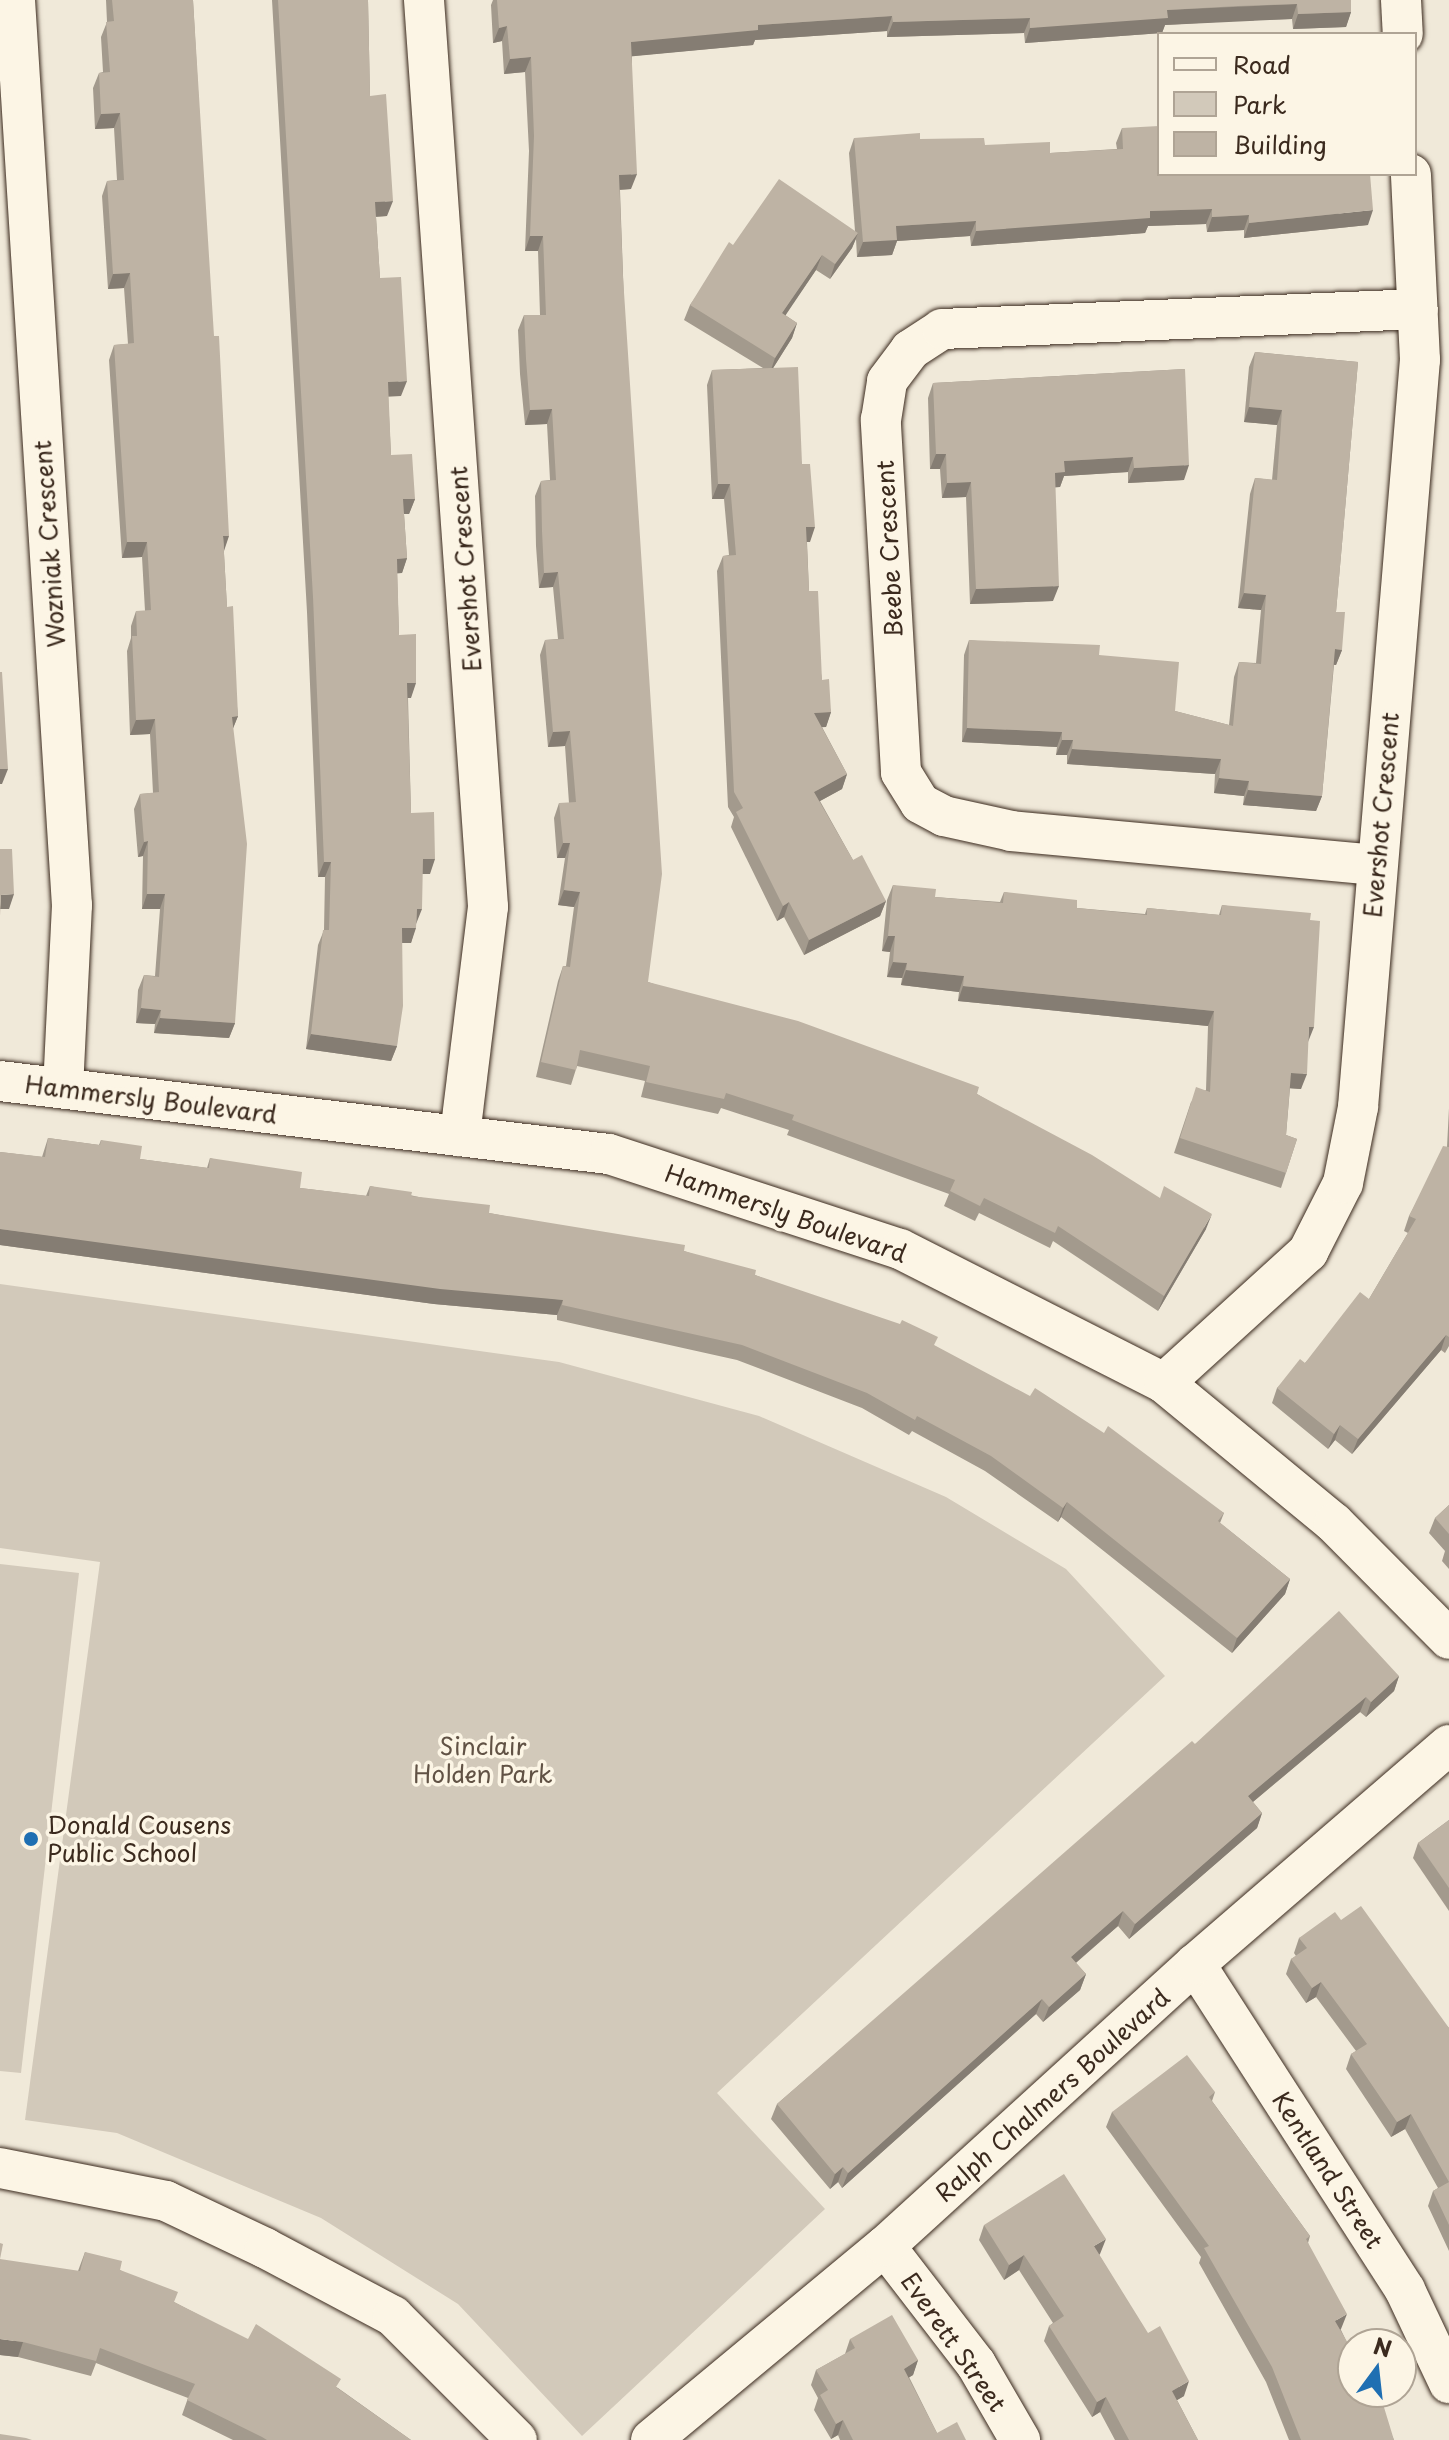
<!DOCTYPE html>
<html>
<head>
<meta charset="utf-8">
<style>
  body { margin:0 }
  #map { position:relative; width:1449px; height:2440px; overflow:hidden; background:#f0e9d9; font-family:"Playpen Sans",sans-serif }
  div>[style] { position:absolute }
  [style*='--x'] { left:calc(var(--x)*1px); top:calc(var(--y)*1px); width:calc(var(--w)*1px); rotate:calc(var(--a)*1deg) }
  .green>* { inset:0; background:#d2c9ba }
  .roads { filter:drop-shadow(0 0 2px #3b2a1e) drop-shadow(0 0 2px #3b2a1e) }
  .street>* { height:40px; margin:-20px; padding:0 20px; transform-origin:20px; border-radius:20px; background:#fcf5e5 }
  .wall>* { inset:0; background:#a39a8d }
  .shaded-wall>* { inset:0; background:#857d73 }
  .building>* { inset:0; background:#beb3a4 }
  .dots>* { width:22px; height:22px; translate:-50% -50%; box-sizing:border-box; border:4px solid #fcf5e5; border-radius:50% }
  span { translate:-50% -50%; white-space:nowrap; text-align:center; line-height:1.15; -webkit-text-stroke:7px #fcf5e5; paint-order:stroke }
  .street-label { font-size:24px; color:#3b2a1e }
  .park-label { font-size:24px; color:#615245 }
  .poi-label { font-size:24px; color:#3b2a1e }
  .left { translate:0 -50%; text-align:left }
  .legend { position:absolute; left:1157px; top:32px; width:260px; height:144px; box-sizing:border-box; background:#fcf5e5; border:2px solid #afa495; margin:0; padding:10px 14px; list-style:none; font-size:24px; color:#3b2a1e }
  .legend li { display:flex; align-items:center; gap:16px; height:40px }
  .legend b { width:40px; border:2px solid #afa495 }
  .north { position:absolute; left:1337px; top:2328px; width:80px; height:80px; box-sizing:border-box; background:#fcf5e5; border:2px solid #afa495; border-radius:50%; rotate:15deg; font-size:22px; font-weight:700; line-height:32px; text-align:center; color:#3b2a1e }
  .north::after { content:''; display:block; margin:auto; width:28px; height:36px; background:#1f6fb2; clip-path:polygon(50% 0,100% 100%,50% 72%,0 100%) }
</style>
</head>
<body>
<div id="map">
  <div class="green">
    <div style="clip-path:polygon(0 1284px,559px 1362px,759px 1416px,946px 1497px,1066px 1569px,1165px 1676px,717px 2093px,825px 2209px,582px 2436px,458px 2304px,321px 2218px,117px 2133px,25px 2120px,100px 1562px,0 1548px)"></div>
    <div style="clip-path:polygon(0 1564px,79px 1573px,21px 2073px,0 2071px)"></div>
  </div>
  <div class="roads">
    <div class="street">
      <div style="--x:15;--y:0;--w:907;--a:86.4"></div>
      <div style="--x:72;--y:905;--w:183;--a:92.8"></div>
      <div style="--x:424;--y:0;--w:909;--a:85.96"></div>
      <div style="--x:488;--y:907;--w:231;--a:97"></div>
      <div style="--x:1401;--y:0;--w:34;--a:87"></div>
      <div style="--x:1376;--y:865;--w:366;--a:-174.7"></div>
      <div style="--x:1012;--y:831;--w:70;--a:-167.6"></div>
      <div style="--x:944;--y:816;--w:27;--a:-152"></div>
      <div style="--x:920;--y:803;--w:36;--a:-122"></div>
      <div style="--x:901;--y:772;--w:353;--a:-93.3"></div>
      <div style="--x:881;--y:420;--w:39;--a:-81"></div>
      <div style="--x:887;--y:381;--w:39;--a:-53"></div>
      <div style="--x:910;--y:350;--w:38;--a:-33"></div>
      <div style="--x:942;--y:329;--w:476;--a:-2.4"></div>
      <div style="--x:0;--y:1081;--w:613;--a:6.84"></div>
      <div style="--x:609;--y:1154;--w:306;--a:18.1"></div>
      <div style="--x:900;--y:1249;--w:296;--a:26.9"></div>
      <div style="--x:1164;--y:1383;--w:220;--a:39.5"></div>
      <div style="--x:1334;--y:1523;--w:163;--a:45.2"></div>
      <div style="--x:1164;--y:1383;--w:195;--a:-42.3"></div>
      <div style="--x:1308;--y:1252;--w:77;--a:-63.1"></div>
      <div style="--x:1343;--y:1183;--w:77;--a:-78.8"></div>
      <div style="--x:1358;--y:1107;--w:750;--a:-85.26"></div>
      <div style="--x:1420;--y:360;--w:186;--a:-92.8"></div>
      <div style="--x:1195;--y:1964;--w:388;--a:57.2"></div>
      <div style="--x:1405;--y:2290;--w:103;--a:64.7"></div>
      <div style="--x:0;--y:2168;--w:169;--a:11.2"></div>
      <div style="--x:166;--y:2201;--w:110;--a:25.4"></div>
      <div style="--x:265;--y:2248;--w:145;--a:28"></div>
      <div style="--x:393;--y:2316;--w:175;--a:45"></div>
      <div style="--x:885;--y:2246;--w:149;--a:52.4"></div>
      <div style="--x:976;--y:2364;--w:88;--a:59.9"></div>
      <div style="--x:651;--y:2440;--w:304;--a:-39.7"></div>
      <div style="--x:885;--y:2246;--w:419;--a:-42.3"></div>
      <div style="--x:1195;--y:1964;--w:335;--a:-40.8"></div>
    </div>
  </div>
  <div class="wall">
    <div style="clip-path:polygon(106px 0,193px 0,227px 607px,238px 716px,233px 728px,235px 1023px,229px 1038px,154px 1033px,155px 1024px,136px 1023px,138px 990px,144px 975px,155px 976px,160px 909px,142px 909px,143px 856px,138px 857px,134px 809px,140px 794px,153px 793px,150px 734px,130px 735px,127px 651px,131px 638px,131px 626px,136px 611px,145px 611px,142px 557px,122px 558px,109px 360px,114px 345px,128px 344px,124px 288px,108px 289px,102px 196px,107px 181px,117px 180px,114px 128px,95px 129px,93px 88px,99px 73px,103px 72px,101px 37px,107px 22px)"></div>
    <div style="clip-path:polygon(272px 0,368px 0,370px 96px,387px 216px,376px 217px,380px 278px,401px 396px,388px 396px,391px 455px,415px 499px,409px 514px,404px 514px,407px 558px,402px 573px,397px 573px,399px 635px,411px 698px,408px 698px,411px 813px,430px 874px,422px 874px,416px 924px,411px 943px,402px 943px,397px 1046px,391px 1061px,306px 1049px,318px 945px,324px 930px,325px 877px,318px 877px,307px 612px)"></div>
    <div style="clip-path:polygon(493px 0,1351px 0,1351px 12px,1346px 27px,1293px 29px,1292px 19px,1233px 21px,1165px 25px,1162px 33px,1025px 43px,1024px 33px,887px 37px,887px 31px,755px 40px,753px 45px,632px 56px,631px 189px,620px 190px,648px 982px,977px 1094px,1206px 1229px,1158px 1311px,1053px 1241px,1050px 1248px,979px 1213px,975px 1221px,944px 1206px,949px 1194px,787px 1135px,789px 1130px,721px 1108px,718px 1114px,641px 1097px,645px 1081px,577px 1066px,571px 1085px,536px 1077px,558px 981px,563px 966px,566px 966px,574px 907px,558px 905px,565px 858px,557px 858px,554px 818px,559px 803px,569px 803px,565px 746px,548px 747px,540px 655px,545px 640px,558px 639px,553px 587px,539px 588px,536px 546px,535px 496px,541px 481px,550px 480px,547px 424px,525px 425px,520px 374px,518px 330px,524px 315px,540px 315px,538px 251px,525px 251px,529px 151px,525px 72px,504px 74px,502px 41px,493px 43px,491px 5px)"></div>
    <div style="clip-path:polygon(1122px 128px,1368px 225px,1244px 238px,1244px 230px,1207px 232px,1206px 224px,1148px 226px,1145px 233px,971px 246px,970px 236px,897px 241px,892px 255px,857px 257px,856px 239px,852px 248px,830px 279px,816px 270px,785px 315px,797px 323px,792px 338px,773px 368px,802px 464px,810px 542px,807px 542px,809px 591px,822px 680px,831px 712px,826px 727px,822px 727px,847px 774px,842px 789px,820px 801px,853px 860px,886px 901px,880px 916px,804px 955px,784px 917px,777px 921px,731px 827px,734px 817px,728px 807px,717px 571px,723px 556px,729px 555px,724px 499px,712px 499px,707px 385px,712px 370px,763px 368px,684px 320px,690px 305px,733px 245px,855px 231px,849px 153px,854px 138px,920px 139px,1050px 153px,1117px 149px,1116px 143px)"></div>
    <div style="clip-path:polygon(1255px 352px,1358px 362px,1336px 612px,1342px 650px,1336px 665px,1334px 665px,1322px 796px,1316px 811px,1243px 805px,1244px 796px,1214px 793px,1215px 774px,1067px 764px,1067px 755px,1056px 755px,1057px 747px,962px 742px,964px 655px,969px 640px,1099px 655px,1175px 711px,1229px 725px,1234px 677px,1239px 662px,1256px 663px,1261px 610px,1238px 608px,1250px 494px,1255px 478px,1272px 480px,1277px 425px,1244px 422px,1249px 367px)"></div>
    <div style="clip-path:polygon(1185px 369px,1184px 480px,1128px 483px,1128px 472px,1064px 476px,1060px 487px,1055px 487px,1053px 601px,970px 604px,966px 497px,942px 498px,940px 469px,930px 469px,928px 398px,933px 383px)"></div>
    <div style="clip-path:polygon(893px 885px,935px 897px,1000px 902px,1004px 892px,1077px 908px,1145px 914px,1147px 908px,1219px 915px,1222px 905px,1310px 920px,1308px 1042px,1301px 1089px,1290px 1088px,1286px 1135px,1297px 1139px,1281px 1188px,1174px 1153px,1191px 1102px,1206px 1090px,1208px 1026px,958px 1001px,959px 992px,901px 985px,902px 978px,887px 977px,890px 952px,882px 951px,887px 900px)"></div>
    <div style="clip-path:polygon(1449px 1108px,1449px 1346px,1445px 1353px,1441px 1350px,1352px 1454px,1335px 1440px,1328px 1449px,1272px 1403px,1277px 1388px,1305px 1363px,1369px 1299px,1408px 1233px,1404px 1231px,1409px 1216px,1447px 1147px)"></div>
    <div style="clip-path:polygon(48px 1138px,99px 1145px,101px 1140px,140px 1159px,207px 1168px,210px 1158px,300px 1188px,366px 1196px,370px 1186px,489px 1213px,684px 1251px,755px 1275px,935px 1346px,1224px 1513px,1220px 1523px,1290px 1579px,1285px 1594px,1232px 1653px,1061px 1517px,1058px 1522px,985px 1471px,912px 1431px,909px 1435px,862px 1408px,737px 1360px,557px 1320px,557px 1315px,434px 1304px,0 1245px,0 1152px,42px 1157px)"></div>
    <div style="clip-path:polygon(1449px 1505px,1449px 1569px,1442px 1561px,1445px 1551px,1429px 1533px,1435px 1518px)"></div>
    <div style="clip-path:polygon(1399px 1676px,1394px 1691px,1366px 1717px,1360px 1712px,1253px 1802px,1262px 1813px,1257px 1828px,1129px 1939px,1118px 1926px,1076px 1963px,1086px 1974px,1080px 1990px,1043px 2022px,1036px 2014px,842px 2188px,838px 2182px,830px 2189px,771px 2119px,777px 2104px,1195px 1744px)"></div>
    <div style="clip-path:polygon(1449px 1820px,1449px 1911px,1413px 1858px,1418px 1843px)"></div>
    <div style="clip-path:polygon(1341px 1920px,1449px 2028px,1449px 2251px,1428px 2206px,1433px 2191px,1438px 2188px,1405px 2129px,1391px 2137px,1346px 2069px,1351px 2054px,1356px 2051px,1316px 1997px,1306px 2003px,1286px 1974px,1291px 1959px,1296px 1956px,1294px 1953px,1299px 1938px)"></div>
    <div style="clip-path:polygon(1215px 2092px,1212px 2101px,1310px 2236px,1308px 2243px,1341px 2330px,1394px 2440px,1289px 2440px,1266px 2382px,1199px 2263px,1201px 2257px,1106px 2127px,1112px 2112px)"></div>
    <div style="clip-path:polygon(984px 2225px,1100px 2254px,1099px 2255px,1184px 2396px,1177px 2400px,1198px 2440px,1115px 2440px,1100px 2412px,1092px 2417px,1044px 2341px,1049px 2326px,1053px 2323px,1019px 2270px,1004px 2280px,979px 2240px)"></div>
    <div style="clip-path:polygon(85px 2252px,120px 2270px,174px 2302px,338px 2388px,411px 2440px,233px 2440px,182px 2415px,188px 2398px,96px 2363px,91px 2376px,18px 2357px,0 2355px,78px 2271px)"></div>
    <div style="clip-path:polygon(850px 2339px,918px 2360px,913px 2375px,909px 2377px,937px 2433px,966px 2440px,840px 2440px,838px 2435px,831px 2439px,814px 2410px,818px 2398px,811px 2385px,816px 2370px,845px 2354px)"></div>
  </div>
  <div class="shaded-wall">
    <div style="clip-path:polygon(1297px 4px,1292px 19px,1165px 25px,1162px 33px,1025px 43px,1030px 28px,1167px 10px)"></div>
    <div style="clip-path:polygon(1351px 12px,1346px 27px,1293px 29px,1298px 14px)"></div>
    <div style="clip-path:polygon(892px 16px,887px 31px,755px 40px,753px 45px,625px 57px,631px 42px,758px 25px)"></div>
    <div style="clip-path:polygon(1030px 18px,1024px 33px,887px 37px,893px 22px)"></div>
    <div style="clip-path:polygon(507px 26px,502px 41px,493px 43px,499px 28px)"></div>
    <div style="clip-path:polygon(531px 57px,525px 72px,504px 74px,510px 59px)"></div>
    <div style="clip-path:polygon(120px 113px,114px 128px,95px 129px,101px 114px)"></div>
    <div style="clip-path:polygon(637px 174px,631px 189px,614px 190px,619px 175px)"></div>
    <div style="clip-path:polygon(393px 201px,387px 216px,369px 217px,375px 202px)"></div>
    <div style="clip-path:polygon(1212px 209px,1206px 224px,1148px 226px,1145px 233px,971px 246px,976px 231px,1150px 211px)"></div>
    <div style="clip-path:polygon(1373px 210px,1368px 225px,1244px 238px,1249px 223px)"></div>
    <div style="clip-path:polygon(1249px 215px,1244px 230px,1207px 232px,1212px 217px)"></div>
    <div style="clip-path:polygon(976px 221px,970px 236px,897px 241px,892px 255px,857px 257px,863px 242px,896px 226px)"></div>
    <div style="clip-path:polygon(858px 233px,852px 248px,830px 279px,835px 264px)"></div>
    <div style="clip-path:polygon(530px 236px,543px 236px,538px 251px,525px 251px)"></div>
    <div style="clip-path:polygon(822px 255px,816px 270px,777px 328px,782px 313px)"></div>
    <div style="clip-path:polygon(130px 273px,124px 288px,108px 289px,113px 274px)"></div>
    <div style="clip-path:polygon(797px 323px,792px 338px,770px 373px,775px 358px)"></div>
    <div style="clip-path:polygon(407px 381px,401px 396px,382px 397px,388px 382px)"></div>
    <div style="clip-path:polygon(1249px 407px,1282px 410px,1277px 425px,1244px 422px)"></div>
    <div style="clip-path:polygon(552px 409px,547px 424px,525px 425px,530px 410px)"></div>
    <div style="clip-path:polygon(936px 454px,946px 454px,940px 469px,930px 469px)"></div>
    <div style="clip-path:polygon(1133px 457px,1128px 472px,1064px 476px,1060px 487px,1049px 488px,1055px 473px,1064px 461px)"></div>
    <div style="clip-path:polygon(1189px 465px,1184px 480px,1128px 483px,1134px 468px)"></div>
    <div style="clip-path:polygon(971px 482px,966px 497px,942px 498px,947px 483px)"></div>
    <div style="clip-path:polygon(718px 484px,730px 484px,724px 499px,712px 499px)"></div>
    <div style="clip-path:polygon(403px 499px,415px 499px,409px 514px,397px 514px)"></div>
    <div style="clip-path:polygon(806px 527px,815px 527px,810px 542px,801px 542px)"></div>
    <div style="clip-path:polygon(223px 536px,229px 536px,224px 551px)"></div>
    <div style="clip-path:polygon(127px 542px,147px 542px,142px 557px,122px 558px)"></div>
    <div style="clip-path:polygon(407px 558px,402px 573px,391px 574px,397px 559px)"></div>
    <div style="clip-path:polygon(558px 572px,553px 587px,539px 588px,544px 573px)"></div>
    <div style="clip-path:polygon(1059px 586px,1053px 601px,970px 604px,976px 589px)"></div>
    <div style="clip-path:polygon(1244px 593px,1266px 595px,1261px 610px,1238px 608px)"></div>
    <div style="clip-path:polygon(1335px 649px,1342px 650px,1336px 665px,1330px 664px)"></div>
    <div style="clip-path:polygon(407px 683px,416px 683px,411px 698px,402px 698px)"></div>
    <div style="clip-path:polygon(831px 712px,826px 727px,809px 728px,814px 713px)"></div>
    <div style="clip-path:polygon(238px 716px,232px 731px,232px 717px)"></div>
    <div style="clip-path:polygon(155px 719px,150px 734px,130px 735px,136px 720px)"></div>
    <div style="clip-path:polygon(967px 728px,1062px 732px,1057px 747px,962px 742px)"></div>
    <div style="clip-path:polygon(570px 731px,565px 746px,548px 747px,553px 732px)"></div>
    <div style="clip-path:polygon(1062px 740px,1073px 740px,1067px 755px,1056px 755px)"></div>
    <div style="clip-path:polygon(1072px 749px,1221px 759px,1215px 774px,1067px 764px)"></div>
    <div style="clip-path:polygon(0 769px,8px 769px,2px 784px,0 784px)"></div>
    <div style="clip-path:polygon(847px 774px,842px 789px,809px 807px,814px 792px)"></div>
    <div style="clip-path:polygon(1219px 778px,1249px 781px,1244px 796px,1214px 793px)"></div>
    <div style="clip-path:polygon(1248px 790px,1322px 796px,1316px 811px,1243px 805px)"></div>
    <div style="clip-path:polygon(148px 841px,143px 856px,138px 857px,144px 842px)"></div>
    <div style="clip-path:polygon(563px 843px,570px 843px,565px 858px,557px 858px)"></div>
    <div style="clip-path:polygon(423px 859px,435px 859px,430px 874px,417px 874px)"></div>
    <div style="clip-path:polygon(324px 862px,331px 862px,325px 877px,318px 877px)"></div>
    <div style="clip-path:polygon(564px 890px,580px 892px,574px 907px,558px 905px)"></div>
    <div style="clip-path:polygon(14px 894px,9px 909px,0 909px,1px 895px)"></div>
    <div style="clip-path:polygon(147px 894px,165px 894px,160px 909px,142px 909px)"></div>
    <div style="clip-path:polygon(886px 901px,880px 916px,804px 955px,809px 940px)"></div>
    <div style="clip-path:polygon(789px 902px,784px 917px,777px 921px,783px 906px)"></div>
    <div style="clip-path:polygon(417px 909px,422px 909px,416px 924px)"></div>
    <div style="clip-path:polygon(402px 928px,416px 928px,411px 943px,397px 943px)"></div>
    <div style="clip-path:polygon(888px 936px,895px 936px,890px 952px,882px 951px)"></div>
    <div style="clip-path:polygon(893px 962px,907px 963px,902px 978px,887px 977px)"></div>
    <div style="clip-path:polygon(906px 970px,964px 976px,959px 992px,901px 985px)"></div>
    <div style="clip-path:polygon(963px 986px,1214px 1011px,1208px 1026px,958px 1001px)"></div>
    <div style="clip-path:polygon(141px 1008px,161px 1010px,155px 1024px,136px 1023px)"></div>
    <div style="clip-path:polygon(160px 1018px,235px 1023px,229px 1038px,154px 1033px)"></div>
    <div style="clip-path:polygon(1309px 1027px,1314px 1027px,1308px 1042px)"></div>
    <div style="clip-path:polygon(311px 1034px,397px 1046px,391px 1061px,306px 1049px)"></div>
    <div style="clip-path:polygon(1291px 1073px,1307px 1074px,1301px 1089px,1285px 1088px)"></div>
    <div style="clip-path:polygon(1212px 1214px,1206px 1229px,1158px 1311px,1164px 1296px)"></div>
    <div style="clip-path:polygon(0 1229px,563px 1300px,557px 1315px,434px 1304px,0 1245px)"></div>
    <div style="clip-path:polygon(1446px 1335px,1441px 1350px,1352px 1454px,1358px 1439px)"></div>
    <div style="clip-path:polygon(1340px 1425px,1335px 1440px,1328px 1449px,1334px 1434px)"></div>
    <div style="clip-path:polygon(1067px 1502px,1061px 1517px,1058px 1522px,1063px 1508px)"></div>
    <div style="clip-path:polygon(1290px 1579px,1285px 1594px,1232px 1653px,1237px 1638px)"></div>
    <div style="clip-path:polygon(1399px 1676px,1394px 1691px,1366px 1717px,1371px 1702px)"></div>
    <div style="clip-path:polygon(1366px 1697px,1360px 1712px,1242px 1811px,1248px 1796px)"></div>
    <div style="clip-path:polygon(1262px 1813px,1257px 1828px,1129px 1939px,1135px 1924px)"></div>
    <div style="clip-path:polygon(1123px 1911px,1118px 1926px,1065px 1972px,1071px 1957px)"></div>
    <div style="clip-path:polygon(1086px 1974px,1080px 1990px,1043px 2022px,1049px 2007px)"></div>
    <div style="clip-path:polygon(1321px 1982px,1316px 1997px,1306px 2003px,1312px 1988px)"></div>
    <div style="clip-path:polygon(1042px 1999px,1036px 2014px,842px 2188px,848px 2173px)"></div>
    <div style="clip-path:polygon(1411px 2114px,1405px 2129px,1391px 2137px,1397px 2122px)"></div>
    <div style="clip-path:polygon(843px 2167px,838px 2182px,830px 2189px,835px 2174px)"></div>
    <div style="clip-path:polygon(1106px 2239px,1100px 2254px,1088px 2261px,1094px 2246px)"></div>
    <div style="clip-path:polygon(1024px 2255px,1019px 2270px,1004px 2280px,1009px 2265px)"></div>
    <div style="clip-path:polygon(1347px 2314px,1341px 2329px,1330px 2336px,1335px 2321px)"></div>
    <div style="clip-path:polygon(0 2339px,23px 2342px,18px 2357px,0 2355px)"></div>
    <div style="clip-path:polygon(918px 2360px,913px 2375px,899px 2384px,904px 2369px)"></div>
    <div style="clip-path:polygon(1189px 2381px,1184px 2396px,1167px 2406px,1172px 2391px)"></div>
    <div style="clip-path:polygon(1106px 2397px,1100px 2412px,1092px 2417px,1097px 2402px)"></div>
    <div style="clip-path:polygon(843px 2420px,838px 2435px,831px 2439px,836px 2424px)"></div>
  </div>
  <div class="building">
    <div style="clip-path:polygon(112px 0,193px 0,214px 336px,219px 336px,229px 536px,223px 536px,227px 607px,233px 606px,238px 716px,232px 717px,247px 844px,235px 1023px,160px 1018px,161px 1010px,141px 1008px,144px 975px,159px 977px,165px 894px,147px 894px,148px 841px,144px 842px,140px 794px,159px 792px,155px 719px,136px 720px,132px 636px,137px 636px,136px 611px,151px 610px,147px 542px,127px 542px,114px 345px,134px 343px,130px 273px,113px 274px,107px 181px,124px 180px,120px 113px,101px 114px,99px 73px,110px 72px,106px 22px,114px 21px)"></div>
    <div style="clip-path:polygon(278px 0,368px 0,370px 96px,386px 94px,393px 201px,375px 202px,380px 278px,401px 277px,407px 381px,388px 382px,391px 455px,412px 454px,415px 499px,403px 499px,407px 558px,397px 559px,399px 635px,416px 634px,416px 683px,407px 683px,411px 813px,434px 812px,435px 859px,423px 859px,422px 909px,417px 909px,416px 928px,402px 928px,403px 1006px,397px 1046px,311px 1034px,323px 930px,329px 930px,331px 862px,324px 862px,313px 597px)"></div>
    <div style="clip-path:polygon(497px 0,1351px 0,1351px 12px,1298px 14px,1297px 4px,1238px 6px,1167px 10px,1168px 18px,1030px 28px,1030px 18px,893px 22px,892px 16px,758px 25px,758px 30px,631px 42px,637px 174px,619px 175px,623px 277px,662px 874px,648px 982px,798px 1021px,979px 1087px,977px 1094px,1092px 1155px,1160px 1198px,1164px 1186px,1212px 1214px,1164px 1296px,1058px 1226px,1055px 1233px,984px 1198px,980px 1206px,950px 1191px,955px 1180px,792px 1120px,794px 1115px,726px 1093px,724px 1099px,646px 1082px,650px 1066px,580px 1050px,576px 1070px,541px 1062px,563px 966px,570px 967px,580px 892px,564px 890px,570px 843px,563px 843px,559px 803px,576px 802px,570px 731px,553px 732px,545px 640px,564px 639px,558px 572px,544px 573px,542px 531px,541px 481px,556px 480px,552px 409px,530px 410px,526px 359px,524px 315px,546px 315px,543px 236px,530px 236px,534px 136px,531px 57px,510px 59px,507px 26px,499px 28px)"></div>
    <div style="clip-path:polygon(1159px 126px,1159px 174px,1370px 174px,1373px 210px,1249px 223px,1249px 215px,1212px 217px,1212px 209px,1150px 211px,1150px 218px,976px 231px,976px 221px,896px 226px,897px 240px,863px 242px,854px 138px,920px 133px,920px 139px,984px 138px,985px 145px,1050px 142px,1050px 153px,1123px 149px,1122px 128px)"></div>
    <div style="clip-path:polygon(779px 179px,858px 233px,835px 264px,822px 255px,782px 313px,797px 323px,775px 358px,690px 305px,729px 242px,733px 245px)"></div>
    <div style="clip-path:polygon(1255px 352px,1358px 362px,1336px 612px,1345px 612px,1342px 650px,1335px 649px,1322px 796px,1248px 790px,1249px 781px,1219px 778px,1221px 759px,1072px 749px,1073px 740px,1062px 740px,1062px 732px,967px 728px,969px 640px,1100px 645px,1099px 655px,1179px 662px,1175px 711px,1233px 726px,1239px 662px,1261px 664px,1266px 595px,1244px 593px,1255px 478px,1277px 480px,1282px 410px,1249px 407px)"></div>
    <div style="clip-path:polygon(798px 367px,802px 464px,810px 464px,815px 527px,806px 527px,809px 591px,818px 591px,822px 680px,829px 679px,831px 712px,814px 713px,847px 774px,814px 792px,853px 860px,862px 855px,886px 901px,809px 940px,789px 902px,783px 906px,736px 812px,743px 808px,734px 792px,723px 556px,736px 555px,730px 484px,718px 484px,712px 370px)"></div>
    <div style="clip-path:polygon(1185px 369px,1189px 465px,1134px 468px,1133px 457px,1064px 461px,1065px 472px,1055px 473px,1059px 586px,976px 589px,971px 482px,947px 483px,946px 454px,936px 454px,933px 383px)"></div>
    <div style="clip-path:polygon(0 672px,2px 672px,8px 769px,0 769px)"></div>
    <div style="clip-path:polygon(0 849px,12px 849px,14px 894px,1px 895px,0 916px)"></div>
    <div style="clip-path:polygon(893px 885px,936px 889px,935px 897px,1003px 903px,1004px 892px,1077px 900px,1077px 908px,1147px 915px,1147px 908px,1221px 915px,1222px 905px,1311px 913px,1310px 920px,1320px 921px,1314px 1027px,1309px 1027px,1307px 1074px,1291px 1073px,1286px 1135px,1297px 1139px,1286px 1173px,1180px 1138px,1196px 1087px,1210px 1092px,1214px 1011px,963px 986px,964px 976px,906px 970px,907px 963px,893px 962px,895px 936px,888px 936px)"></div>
    <div style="clip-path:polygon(48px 1138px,100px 1145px,101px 1140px,142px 1146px,140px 1159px,209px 1168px,210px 1158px,302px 1172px,300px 1188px,369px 1196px,370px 1186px,412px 1192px,411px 1196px,490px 1205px,489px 1213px,685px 1245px,684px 1251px,756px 1270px,755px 1275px,900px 1324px,902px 1320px,938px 1337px,934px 1345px,1030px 1396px,1035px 1388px,1104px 1433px,1108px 1426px,1224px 1513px,1218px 1521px,1290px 1579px,1237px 1638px,1067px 1502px,1063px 1508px,991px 1456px,917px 1416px,915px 1420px,867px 1393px,742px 1345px,562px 1305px,563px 1300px,440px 1289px,0 1229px,0 1152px,45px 1157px)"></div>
    <div style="clip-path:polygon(1443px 1146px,1449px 1147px,1449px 1337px,1446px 1335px,1358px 1439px,1340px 1425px,1334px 1434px,1277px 1388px,1300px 1359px,1305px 1363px,1360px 1292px,1369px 1299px,1416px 1219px,1409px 1216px)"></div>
    <div style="clip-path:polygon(1449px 1505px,1449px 1534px,1435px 1518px)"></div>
    <div style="clip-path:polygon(1339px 1611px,1399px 1676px,1371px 1702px,1366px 1697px,1248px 1796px,1262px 1813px,1135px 1924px,1123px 1911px,1071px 1957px,1086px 1974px,1049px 2007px,1042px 1999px,848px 2173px,843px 2167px,835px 2174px,777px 2104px,1170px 1760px,1192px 1741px,1195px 1744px)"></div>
    <div style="clip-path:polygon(1449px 1820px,1449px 1888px,1418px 1843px)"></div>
    <div style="clip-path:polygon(1361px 1906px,1449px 2028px,1449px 2225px,1433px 2191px,1449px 2182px,1411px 2114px,1397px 2122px,1351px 2054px,1367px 2044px,1321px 1982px,1312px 1988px,1291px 1959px,1307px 1948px,1299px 1938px,1335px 1912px,1341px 1920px)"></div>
    <div style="clip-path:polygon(1187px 2055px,1215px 2092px,1209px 2097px,1310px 2236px,1306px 2239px,1347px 2314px,1335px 2321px,1353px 2352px,1353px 2392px,1376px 2392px,1383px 2404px,1394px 2440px,1301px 2440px,1272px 2367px,1204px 2248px,1209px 2246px,1112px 2112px)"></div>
    <div style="clip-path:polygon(1064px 2174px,1106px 2239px,1094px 2246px,1148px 2333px,1160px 2326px,1189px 2381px,1172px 2391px,1198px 2440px,1129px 2440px,1106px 2397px,1097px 2402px,1049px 2326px,1064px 2316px,1024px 2255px,1009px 2265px,984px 2225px)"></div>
    <div style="clip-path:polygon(0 2243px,3px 2244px,0 2259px)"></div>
    <div style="clip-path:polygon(85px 2252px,122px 2261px,120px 2270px,178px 2292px,174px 2302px,248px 2339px,256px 2324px,341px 2379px,336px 2387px,411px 2440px,267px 2440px,262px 2437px,187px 2400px,195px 2384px,100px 2348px,96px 2361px,23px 2342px,0 2339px,0 2259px,80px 2271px)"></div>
    <div style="clip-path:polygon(892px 2315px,918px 2360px,904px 2369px,937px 2433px,957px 2422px,966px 2440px,853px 2440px,843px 2420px,836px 2424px,820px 2395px,828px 2390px,816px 2370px,855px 2348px,850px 2339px)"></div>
    <div style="clip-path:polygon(0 2434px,26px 2438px,32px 2440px,0 2440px)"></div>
  </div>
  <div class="dots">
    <div style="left:31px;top:1839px;background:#1f6fb2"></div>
  </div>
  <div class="street-label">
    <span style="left:49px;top:544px;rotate:-94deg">Wozniak Crescent</span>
    <span style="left:889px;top:549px;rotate:-93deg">Beebe Crescent</span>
    <span style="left:465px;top:569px;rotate:-94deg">Evershot Crescent</span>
    <span style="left:1381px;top:815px;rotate:-85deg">Evershot Crescent</span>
    <span style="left:151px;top:1099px;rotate:7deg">Hammersly Boulevard</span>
    <span style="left:786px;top:1213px;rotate:19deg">Hammersly Boulevard</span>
    <span style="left:1052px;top:2095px;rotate:-42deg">Ralph Chalmers Boulevard</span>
    <span style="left:1328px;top:2170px;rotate:57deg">Kentland Street</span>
    <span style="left:954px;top:2342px;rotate:55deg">Everett Street</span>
  </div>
  <div class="park-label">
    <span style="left:483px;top:1760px">Sinclair<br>Holden Park</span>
  </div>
  <div class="poi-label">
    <span class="left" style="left:47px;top:1839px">Donald Cousens<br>Public School</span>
  </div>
  <ul class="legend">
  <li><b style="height:10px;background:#fcf5e5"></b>Road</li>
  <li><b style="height:22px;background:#d2c9ba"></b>Park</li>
  <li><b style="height:22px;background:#beb3a4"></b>Building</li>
  </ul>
  <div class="north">N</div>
</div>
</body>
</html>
